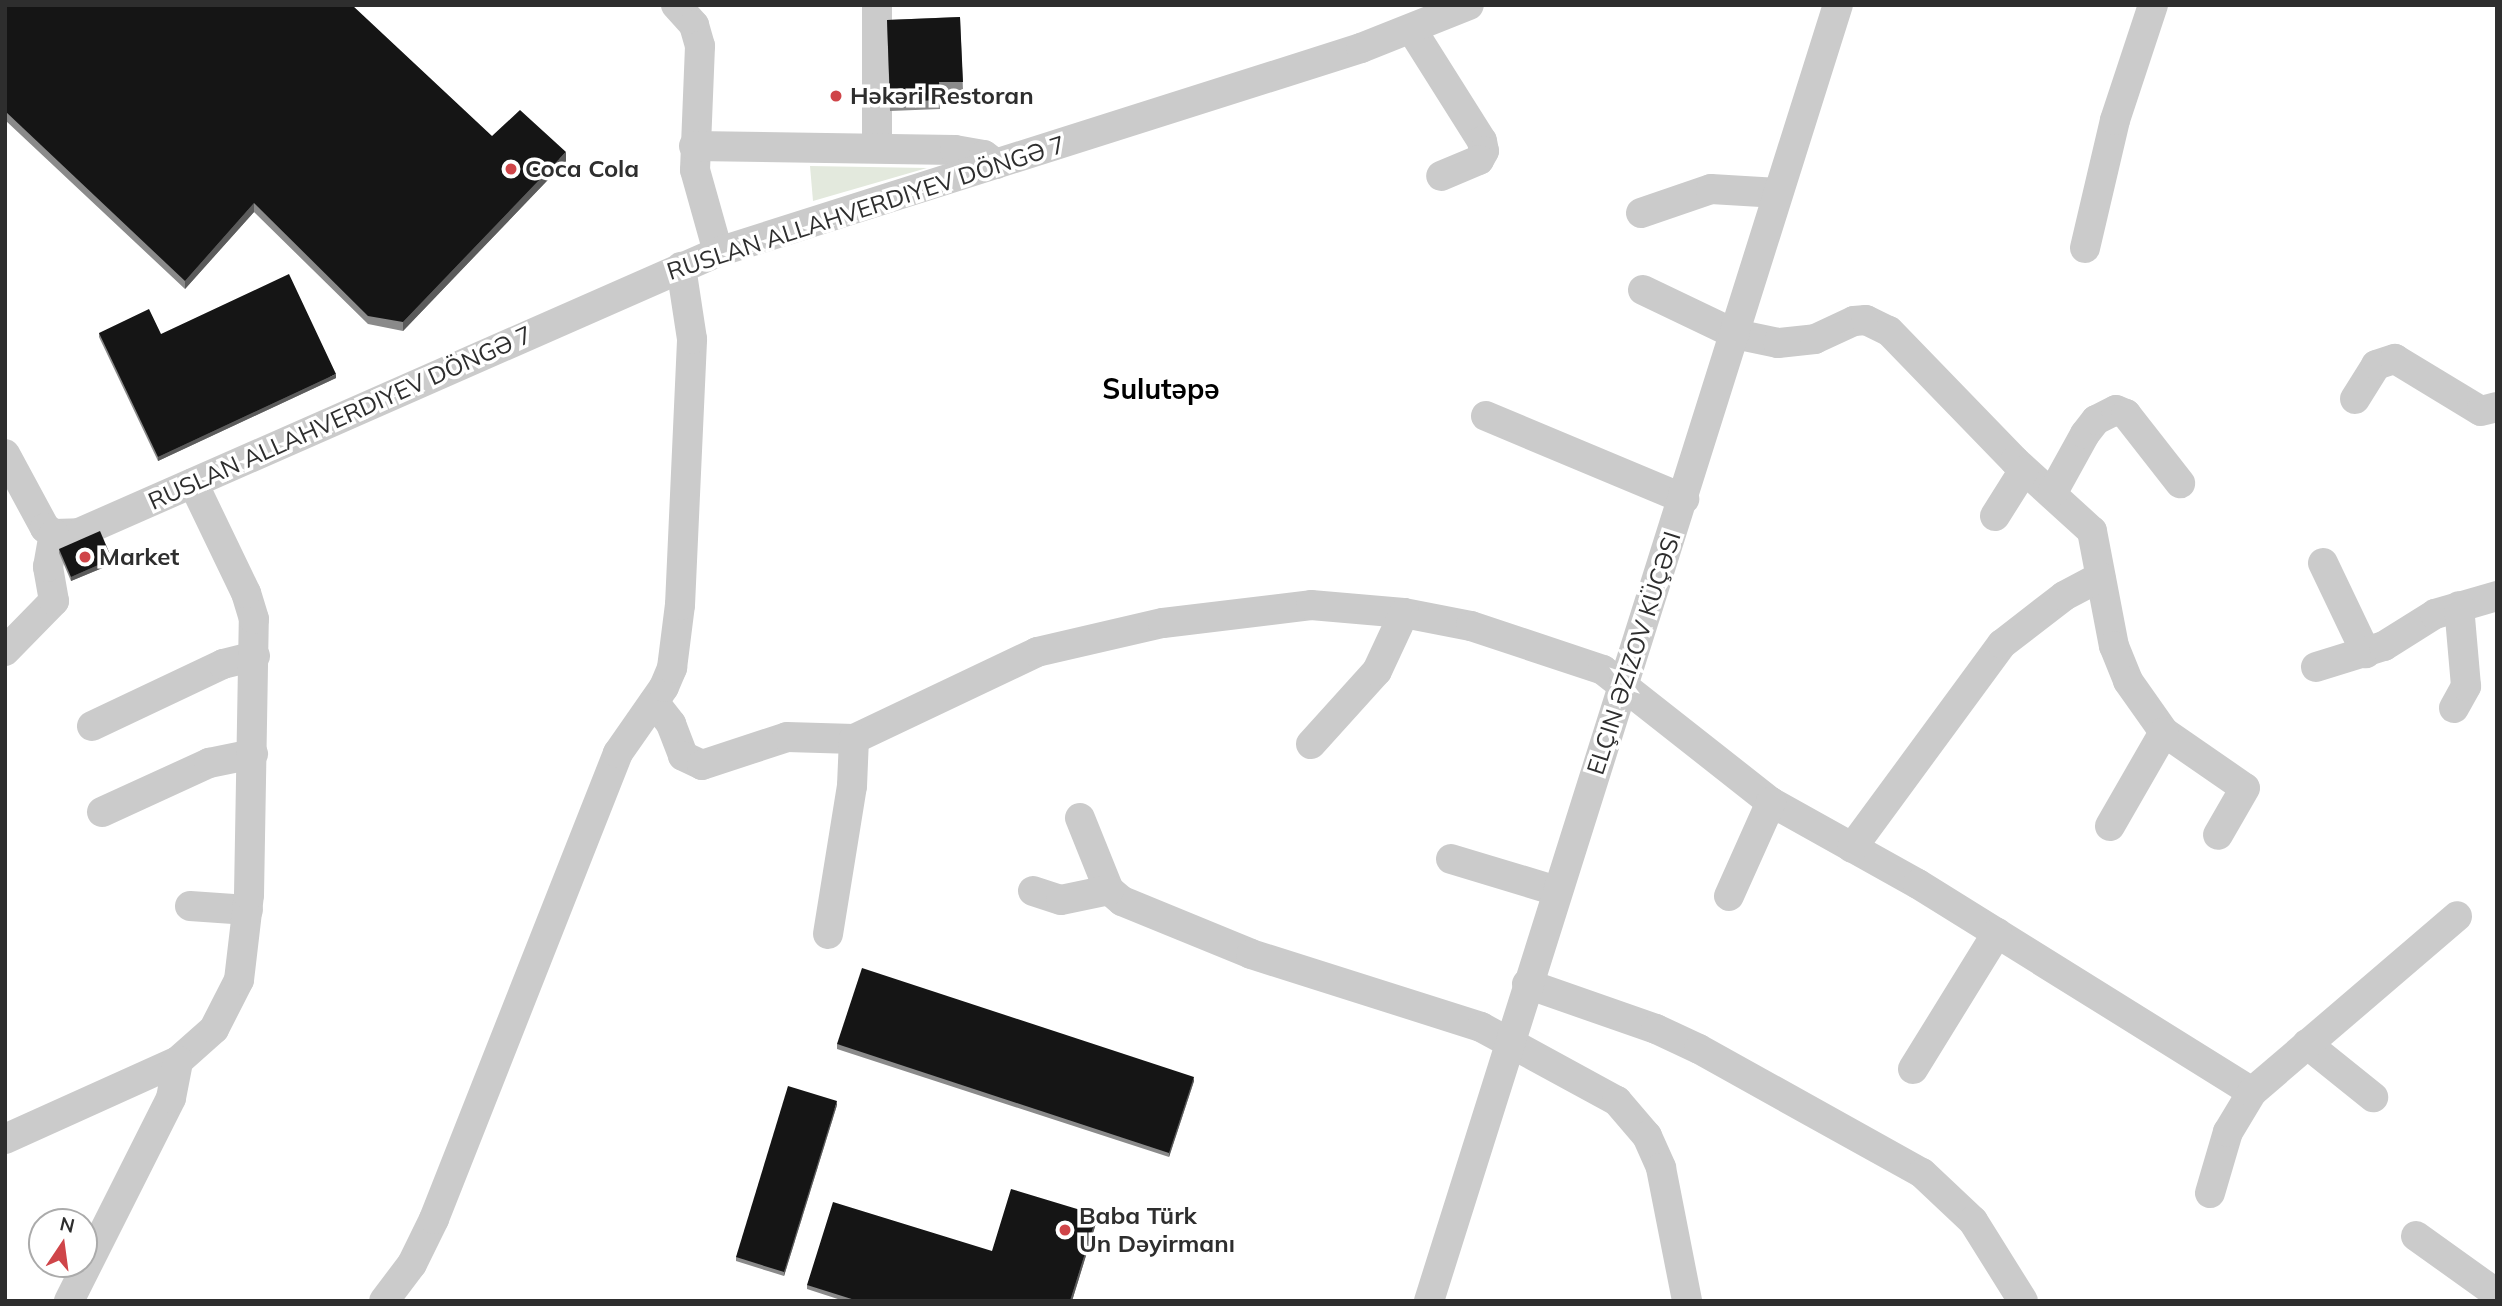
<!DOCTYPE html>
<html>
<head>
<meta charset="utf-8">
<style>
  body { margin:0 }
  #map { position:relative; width:2502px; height:1306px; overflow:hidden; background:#fff; font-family:Mulish,sans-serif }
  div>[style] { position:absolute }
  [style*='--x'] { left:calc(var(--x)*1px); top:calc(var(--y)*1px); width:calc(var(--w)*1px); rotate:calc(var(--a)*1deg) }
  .green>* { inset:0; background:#e3e9dd }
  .minor>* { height:30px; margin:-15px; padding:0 15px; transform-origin:15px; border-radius:15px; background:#cbcbcb }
  .wall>* { inset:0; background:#8a8a8a }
  .shaded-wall>* { inset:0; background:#5b5b5b }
  .building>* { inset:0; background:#151515 }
  .dots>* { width:19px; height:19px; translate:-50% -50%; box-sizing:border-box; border:4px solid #fff; border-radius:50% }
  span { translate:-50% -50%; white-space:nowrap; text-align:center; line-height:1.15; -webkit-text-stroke:7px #fff; paint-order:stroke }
  .poi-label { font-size:24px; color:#2e2e2e; font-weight:700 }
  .left { translate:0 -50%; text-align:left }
  .street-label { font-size:24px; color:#2e2e2e }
  .quarter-label { font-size:28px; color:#000; font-weight:700 }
  .frame { position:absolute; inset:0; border:7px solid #2e2e2e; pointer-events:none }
  .north { position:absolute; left:28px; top:1208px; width:70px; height:70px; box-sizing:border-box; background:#fff; border:2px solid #ababab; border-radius:50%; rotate:13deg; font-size:19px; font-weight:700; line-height:28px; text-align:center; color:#2e2e2e }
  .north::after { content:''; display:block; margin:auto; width:24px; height:32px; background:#cf4549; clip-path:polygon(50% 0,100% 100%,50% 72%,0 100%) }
</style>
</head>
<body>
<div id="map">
  <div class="green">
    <div style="clip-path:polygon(810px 166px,927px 168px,813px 201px)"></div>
  </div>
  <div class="minor">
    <div style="--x:676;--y:5;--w:27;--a:48"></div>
    <div style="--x:694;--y:25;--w:22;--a:74"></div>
    <div style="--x:700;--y:46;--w:124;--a:92.3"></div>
    <div style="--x:695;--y:170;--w:85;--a:74.3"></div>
    <div style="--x:877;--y:5;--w:141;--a:90"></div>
    <div style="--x:1412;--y:30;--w:131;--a:57.8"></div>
    <div style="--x:1482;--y:141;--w:10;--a:79"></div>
    <div style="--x:1484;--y:151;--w:10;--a:119"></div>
    <div style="--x:1479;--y:160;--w:41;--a:157.2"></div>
    <div style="--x:694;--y:146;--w:261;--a:0.9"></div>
    <div style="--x:955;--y:150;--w:29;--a:10"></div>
    <div style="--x:984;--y:155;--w:15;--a:37"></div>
    <div style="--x:1641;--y:213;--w:74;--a:-18.9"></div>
    <div style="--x:1711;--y:189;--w:67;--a:3.4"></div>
    <div style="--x:2085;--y:248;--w:131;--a:-76.8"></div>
    <div style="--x:2115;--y:120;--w:121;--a:-71.7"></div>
    <div style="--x:1643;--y:290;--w:102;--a:25.6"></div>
    <div style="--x:1735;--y:334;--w:44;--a:11.8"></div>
    <div style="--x:1778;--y:343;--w:37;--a:-6"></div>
    <div style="--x:1815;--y:339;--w:43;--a:-24.8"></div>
    <div style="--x:1854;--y:321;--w:12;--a:-5"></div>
    <div style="--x:1866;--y:320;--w:25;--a:26"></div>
    <div style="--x:1889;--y:331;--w:181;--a:45.9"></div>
    <div style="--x:2015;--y:461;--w:104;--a:42.3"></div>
    <div style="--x:2092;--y:531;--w:117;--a:79.2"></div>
    <div style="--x:2114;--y:646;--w:38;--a:68"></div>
    <div style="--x:2128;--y:681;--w:62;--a:54.8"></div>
    <div style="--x:2164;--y:732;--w:98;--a:34.7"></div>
    <div style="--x:2245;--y:788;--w:54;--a:119.9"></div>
    <div style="--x:2355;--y:399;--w:40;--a:-58"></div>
    <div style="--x:2376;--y:365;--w:20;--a:-18"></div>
    <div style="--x:2395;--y:359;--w:100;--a:31.2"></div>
    <div style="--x:2481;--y:411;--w:16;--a:-14"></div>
    <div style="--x:1486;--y:416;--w:215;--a:22.7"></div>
    <div style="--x:5;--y:454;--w:84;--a:61.6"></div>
    <div style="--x:45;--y:528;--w:11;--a:34"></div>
    <div style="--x:54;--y:534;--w:25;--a:-2"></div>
    <div style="--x:79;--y:533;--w:698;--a:-23.74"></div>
    <div style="--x:718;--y:252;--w:675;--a:-17.6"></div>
    <div style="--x:1361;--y:48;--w:116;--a:-21.7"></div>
    <div style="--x:2053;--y:492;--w:66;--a:-61.1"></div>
    <div style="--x:2085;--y:434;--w:18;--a:-52"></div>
    <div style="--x:2096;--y:420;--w:22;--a:-27"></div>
    <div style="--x:2116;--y:410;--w:11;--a:22"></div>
    <div style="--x:2126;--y:414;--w:88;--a:52"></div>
    <div style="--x:1995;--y:516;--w:54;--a:-57.8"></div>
    <div style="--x:2323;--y:563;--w:100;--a:64.5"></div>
    <div style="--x:5;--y:651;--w:70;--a:-45.6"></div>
    <div style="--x:54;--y:601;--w:35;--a:-100"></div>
    <div style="--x:48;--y:567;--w:34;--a:-80"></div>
    <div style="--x:2316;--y:667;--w:71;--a:-17.2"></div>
    <div style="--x:2384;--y:646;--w:60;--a:-32.1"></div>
    <div style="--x:2435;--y:614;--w:65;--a:-16.2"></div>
    <div style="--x:654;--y:702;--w:28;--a:52"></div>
    <div style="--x:671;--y:724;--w:34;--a:69"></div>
    <div style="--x:683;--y:756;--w:21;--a:25"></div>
    <div style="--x:702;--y:765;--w:89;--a:-18.2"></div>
    <div style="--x:787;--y:737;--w:67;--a:1.7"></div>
    <div style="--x:854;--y:739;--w:203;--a:-25.4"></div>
    <div style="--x:1037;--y:652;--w:129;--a:-13"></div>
    <div style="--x:1163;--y:623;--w:149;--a:-6.9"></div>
    <div style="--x:1311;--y:605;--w:93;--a:4.9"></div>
    <div style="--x:1404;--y:613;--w:68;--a:11"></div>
    <div style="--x:1471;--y:626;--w:139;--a:18.4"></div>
    <div style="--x:1603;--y:670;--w:214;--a:38.2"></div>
    <div style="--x:1771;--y:802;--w:168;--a:29.2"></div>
    <div style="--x:1918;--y:884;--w:393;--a:31.9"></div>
    <div style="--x:2454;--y:708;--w:25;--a:-61"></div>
    <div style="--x:2466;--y:686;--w:80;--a:-95"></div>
    <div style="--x:92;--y:726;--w:145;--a:-25.3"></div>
    <div style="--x:223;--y:664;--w:33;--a:-14"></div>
    <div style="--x:1311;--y:744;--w:98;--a:-47.9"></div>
    <div style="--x:1377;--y:671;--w:64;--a:-65"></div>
    <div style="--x:102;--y:812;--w:118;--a:-24.6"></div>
    <div style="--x:209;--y:763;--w:45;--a:-11.6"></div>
    <div style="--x:1080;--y:818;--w:78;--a:68.1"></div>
    <div style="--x:1109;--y:890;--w:17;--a:40"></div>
    <div style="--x:1122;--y:901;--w:139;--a:22.3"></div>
    <div style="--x:1251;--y:954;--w:241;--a:17.6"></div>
    <div style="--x:1481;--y:1027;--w:155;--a:28.6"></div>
    <div style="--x:1617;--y:1101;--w:46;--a:49.4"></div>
    <div style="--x:1647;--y:1136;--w:35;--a:66"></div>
    <div style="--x:1661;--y:1168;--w:136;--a:78.9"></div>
    <div style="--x:2110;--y:826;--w:108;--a:-60.1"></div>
    <div style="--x:1852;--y:848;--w:253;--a:-53.7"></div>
    <div style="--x:2002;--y:644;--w:78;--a:-37.7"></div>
    <div style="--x:2064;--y:596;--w:41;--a:-27.8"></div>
    <div style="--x:1451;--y:859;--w:111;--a:16.8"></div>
    <div style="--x:1033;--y:891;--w:29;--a:18"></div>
    <div style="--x:1061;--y:900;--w:49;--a:-11.8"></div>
    <div style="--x:1729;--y:896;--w:103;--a:-65.9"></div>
    <div style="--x:190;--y:906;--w:58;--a:3.9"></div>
    <div style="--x:828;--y:934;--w:150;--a:-80.8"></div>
    <div style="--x:852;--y:786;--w:47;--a:-87.6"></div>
    <div style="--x:1527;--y:984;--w:137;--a:19.2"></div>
    <div style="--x:1656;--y:1029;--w:47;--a:24.9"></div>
    <div style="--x:1699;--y:1049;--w:255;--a:29.1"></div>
    <div style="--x:1922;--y:1173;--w:70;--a:43.3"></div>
    <div style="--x:1973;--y:1221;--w:94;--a:58"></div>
    <div style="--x:2307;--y:1044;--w:85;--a:38.8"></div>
    <div style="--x:1913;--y:1069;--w:160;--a:-58.3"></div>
    <div style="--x:5;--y:1139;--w:190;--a:-24.3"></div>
    <div style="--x:178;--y:1061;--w:48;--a:-41.6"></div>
    <div style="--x:214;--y:1029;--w:55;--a:-63"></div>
    <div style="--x:239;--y:980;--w:86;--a:-83.3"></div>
    <div style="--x:249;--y:895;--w:276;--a:-89"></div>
    <div style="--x:254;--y:619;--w:27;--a:-107"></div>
    <div style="--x:246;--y:593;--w:122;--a:-115.7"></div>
    <div style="--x:2210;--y:1193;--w:64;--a:-73.6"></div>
    <div style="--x:2228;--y:1132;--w:47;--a:-59"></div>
    <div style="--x:2252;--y:1092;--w:270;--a:-40.6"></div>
    <div style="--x:2416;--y:1236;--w:100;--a:35.6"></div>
    <div style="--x:69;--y:1301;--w:227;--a:-63.3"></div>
    <div style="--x:171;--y:1098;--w:38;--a:-79"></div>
    <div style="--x:384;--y:1301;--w:46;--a:-52.9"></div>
    <div style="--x:412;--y:1264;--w:50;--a:-63.9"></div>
    <div style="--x:434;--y:1219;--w:501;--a:-68.45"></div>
    <div style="--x:618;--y:753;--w:80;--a:-55.1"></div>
    <div style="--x:664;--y:687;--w:21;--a:-67"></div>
    <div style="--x:672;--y:668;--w:64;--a:-82.8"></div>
    <div style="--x:680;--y:605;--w:266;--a:-87.4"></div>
    <div style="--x:692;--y:339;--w:73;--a:-98.7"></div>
    <div style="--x:1429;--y:1301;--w:1359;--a:-72.49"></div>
  </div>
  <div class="wall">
    <div style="clip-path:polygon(5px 5px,492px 136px,566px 161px,403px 331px,368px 324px,254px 212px,185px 289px,5px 120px)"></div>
    <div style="clip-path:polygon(960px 17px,963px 90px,939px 91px,940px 109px,890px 111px,887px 20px)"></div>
    <div style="clip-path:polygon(99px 333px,161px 334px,336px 378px,158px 461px,99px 337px)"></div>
    <div style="clip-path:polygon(59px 549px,112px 564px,71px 581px,59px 553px)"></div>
    <div style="clip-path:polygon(837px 1044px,1194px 1081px,1169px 1157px,837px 1049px)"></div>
    <div style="clip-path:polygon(837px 1105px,784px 1276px,736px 1261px,736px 1257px)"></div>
    <div style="clip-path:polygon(1097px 1220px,1072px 1301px,844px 1301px,807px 1289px,807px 1285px,992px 1251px)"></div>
  </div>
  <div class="shaded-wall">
    <div style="clip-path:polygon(566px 152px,566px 161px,403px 331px,403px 322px)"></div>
    <div style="clip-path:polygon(254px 203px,254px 212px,185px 289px,185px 281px)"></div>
    <div style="clip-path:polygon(336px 374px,336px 378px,158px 461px,158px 457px)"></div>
    <div style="clip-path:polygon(112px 559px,112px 564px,71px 581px,71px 577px)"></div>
    <div style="clip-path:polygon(1194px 1077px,1194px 1081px,1169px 1157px,1169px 1153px)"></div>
    <div style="clip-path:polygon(837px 1101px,837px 1105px,784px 1276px,784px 1272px)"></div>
    <div style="clip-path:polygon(1097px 1215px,1097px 1220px,1072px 1301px,1070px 1301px)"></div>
  </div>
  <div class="building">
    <div style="clip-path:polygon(5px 5px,352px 5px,492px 136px,520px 110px,566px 152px,403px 322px,368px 316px,254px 203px,185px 281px,5px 111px)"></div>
    <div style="clip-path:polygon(960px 17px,963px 82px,939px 82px,940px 100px,890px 102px,887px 20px)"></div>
    <div style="clip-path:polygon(289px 274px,336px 374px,158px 457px,99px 333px,149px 309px,161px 334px)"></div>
    <div style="clip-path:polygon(100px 531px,112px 559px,71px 577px,59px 549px)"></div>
    <div style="clip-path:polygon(862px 968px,1194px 1077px,1169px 1153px,837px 1044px)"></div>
    <div style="clip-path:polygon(788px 1086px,837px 1101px,784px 1272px,736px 1257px)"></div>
    <div style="clip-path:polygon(1011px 1189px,1097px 1215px,1070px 1301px,858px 1301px,807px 1285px,833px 1202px,992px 1251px)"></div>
  </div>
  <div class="dots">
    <div style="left:836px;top:96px;background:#cf4549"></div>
    <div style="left:511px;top:169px;background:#cf4549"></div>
    <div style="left:85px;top:557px;background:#cf4549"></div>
    <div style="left:1065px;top:1230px;background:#cf4549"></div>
  </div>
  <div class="poi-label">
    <span class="left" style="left:850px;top:96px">Həkəri Restoran</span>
    <span class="left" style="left:525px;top:169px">Coca Cola</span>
    <span class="left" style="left:99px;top:557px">Market</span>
    <span class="left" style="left:1079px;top:1230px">Baba Türk<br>Un Dəyirmanı</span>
  </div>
  <div class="street-label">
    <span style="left:866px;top:208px;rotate:-18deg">RUSLAN ALLAHVERDIYEV DÖNGƏ 7</span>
    <span style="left:340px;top:418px;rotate:-24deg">RUSLAN ALLAHVERDIYEV DÖNGƏ 7</span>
    <span style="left:1634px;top:653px;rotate:-72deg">ELÇIN ƏZIZOV KÜÇƏSI</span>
  </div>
  <div class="quarter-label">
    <span style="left:1161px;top:389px">Sulutəpə</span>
  </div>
  <div class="frame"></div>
  <div class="north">N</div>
</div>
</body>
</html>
